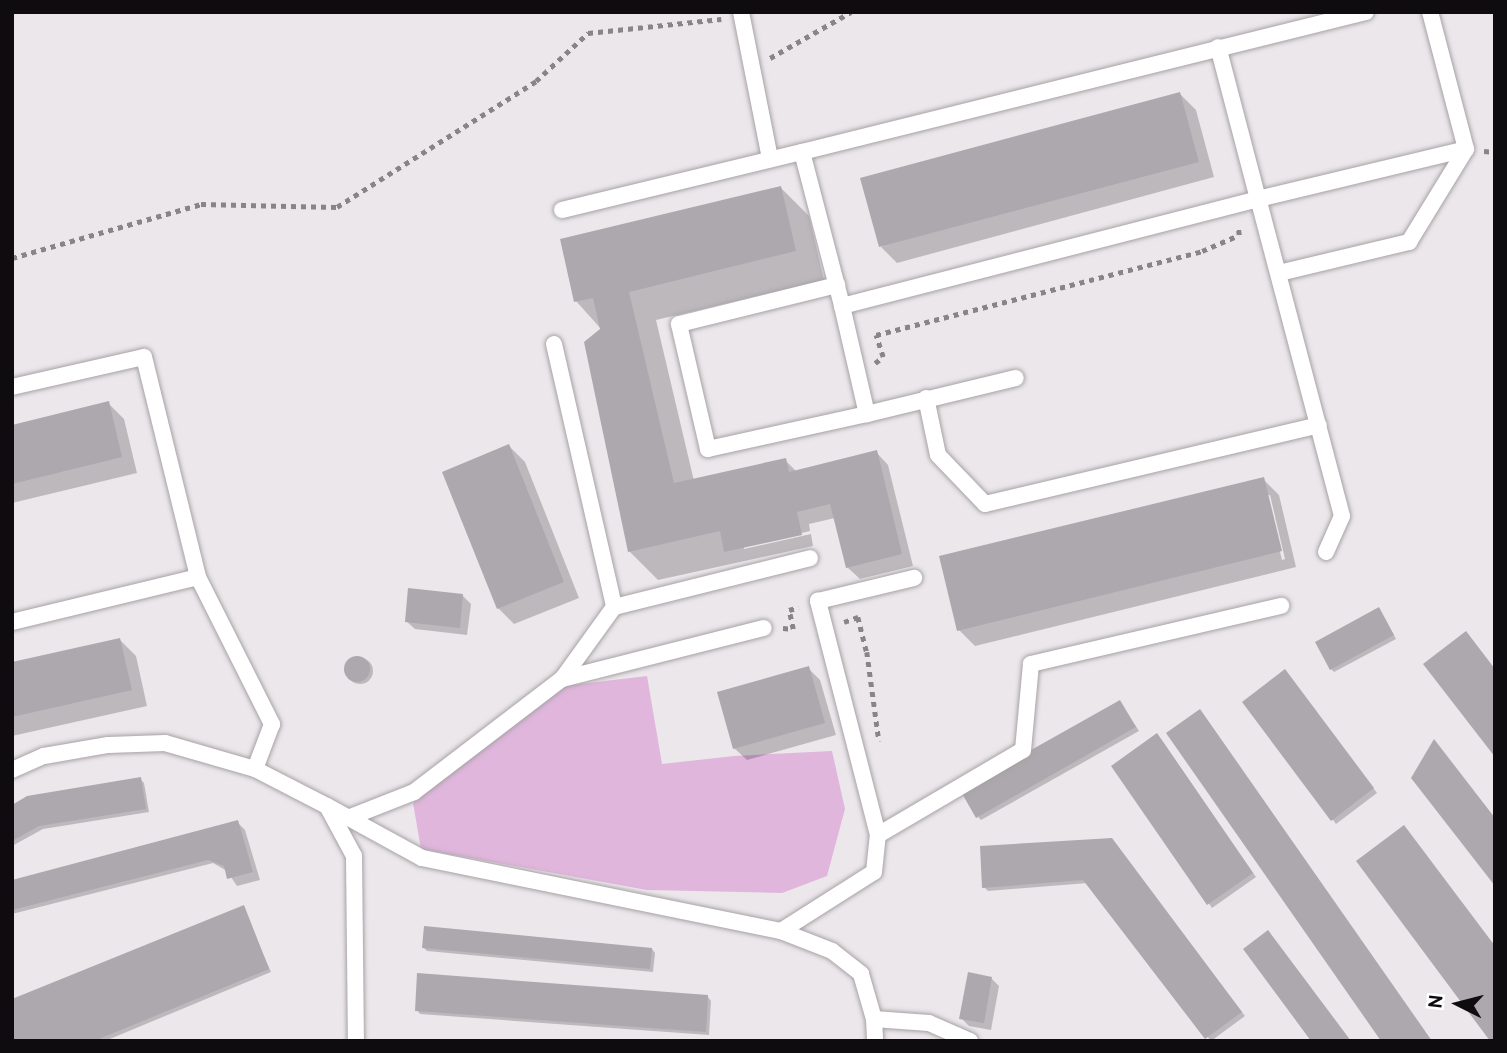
<!DOCTYPE html>
<html>
<head>
<meta charset="utf-8">
<style>
  body { margin:0 }
  #map { position:relative; width:1507px; height:1053px; overflow:hidden; background:#ece7eb; font-family:Overpass,sans-serif }
  div>[style] { position:absolute }
  [style*='--x'] { left:calc(var(--x)*1px); top:calc(var(--y)*1px); width:calc(var(--w)*1px); rotate:calc(var(--a)*1deg) }
  .green>* { inset:0; background:#e0b6dc }
  .shadow>* { inset:0; background:#0003 }
  .round { border-radius:50% }
  .building>* { inset:0; background:#ada8ad }
  .path>* { height:4.5px; margin-top:-2.25px; transform-origin:0; background:repeating-linear-gradient(90deg,#888487 0 5px,transparent 0 10px) }
  .roads { filter:drop-shadow(0 0 2px #a7a2a6) drop-shadow(0 0 2px #a7a2a6) }
  .lane>* { height:16px; margin:-8px; padding:0 8px; transform-origin:8px; border-radius:8px; background:#fff }
  span { translate:-50% -50%; white-space:nowrap; text-align:center; line-height:1.15; -webkit-text-stroke:7px #fff; paint-order:stroke }
  .frame { position:absolute; inset:0; border:14px solid #0e0c0e; pointer-events:none }
  .north { position:absolute; left:1423px; top:969px; width:70px; height:70px; -webkit-text-stroke:5px #fff; paint-order:stroke; rotate:276deg; font-size:19px; font-weight:700; line-height:28px; text-align:center; color:#0e0c0e }
  .north::after { content:''; display:block; margin:auto; width:24px; height:32px; background:#0e0c0e; clip-path:polygon(50% 0,100% 100%,50% 72%,0 100%) }
</style>
</head>
<body>
<div id="map">
  <div class="green">
    <div style="clip-path:polygon(647px 676px,662px 764px,734px 756px,832px 751px,845px 809px,827px 876px,782px 893px,647px 890px,421px 849px,413px 803px,563px 686px)"></div>
  </div>
  <div class="shadow">
    <div style="clip-path:polygon(1180px 94px,1196px 110px,1214px 177px,897px 263px,881px 247px)"></div>
    <div style="clip-path:polygon(780px 187px,809px 216px,824px 280px,656px 320px,694px 481px,785px 460px,797px 472px,876px 452px,888px 465px,913px 566px,860px 579px,847px 567px,835px 518px,809px 524px,810px 531px,744px 546px,744px 549px,811px 534px,813px 546px,658px 580px,629px 551px,602px 330px,576px 301px)"></div>
    <div style="clip-path:polygon(108px 403px,124px 419px,137px 473px,12px 503px,12px 427px)"></div>
    <div style="clip-path:polygon(509px 446px,525px 462px,579px 598px,514px 624px,498px 608px)"></div>
    <div style="clip-path:polygon(evenodd,1263px 479px,1279px 495px,1296px 567px,975px 646px,959px 630px,1263px 479px,1266px 495px,1270px 495px,1285px 559px,1282px 560px,1266px 495px)"></div>
    <div style="clip-path:polygon(463px 596px,471px 604px,467px 635px,415px 629px,406px 621px)"></div>
    <div style="clip-path:polygon(1379px 609px,1396px 639px,1334px 672px,1331px 669px)"></div>
    <div style="clip-path:polygon(120px 640px,136px 656px,147px 706px,12px 736px,12px 664px)"></div>
    <div class="round" style="left:347px;top:658px;width:26px;height:26px"></div>
    <div style="clip-path:polygon(808px 668px,820px 680px,836px 735px,747px 760px,734px 748px)"></div>
    <div style="clip-path:polygon(1288px 675px,1377px 793px,1336px 824px,1244px 703px)"></div>
    <div style="clip-path:polygon(1120px 702px,1139px 731px,981px 820px,978px 817px)"></div>
    <div style="clip-path:polygon(1161px 739px,1256px 877px,1212px 908px,1113px 766px)"></div>
    <div style="clip-path:polygon(140px 779px,144px 783px,149px 812px,43px 829px,12px 846px,12px 807px)"></div>
    <div style="clip-path:polygon(237px 822px,245px 830px,260px 880px,237px 886px,227px 871px,213px 863px,12px 914px,12px 882px)"></div>
    <div style="clip-path:polygon(1115px 844px,1245px 1016px,1211px 1041px,1088px 883px,988px 891px,984px 887px)"></div>
    <div style="clip-path:polygon(243px 907px,271px 972px,105px 1041px,12px 1041px)"></div>
    <div style="clip-path:polygon(423px 947px,652px 949px,655px 953px,653px 972px,427px 951px)"></div>
    <div style="clip-path:polygon(991px 978px,999px 986px,991px 1030px,969px 1026px,961px 1018px)"></div>
    <div style="clip-path:polygon(708px 997px,711px 1001px,709px 1035px,420px 1014px,417px 1010px)"></div>
  </div>
  <div class="building">
    <div style="clip-path:polygon(1180px 92px,1199px 162px,879px 247px,860px 178px)"></div>
    <div style="clip-path:polygon(781px 186px,796px 251px,629px 292px,674px 483px,786px 458px,789px 472px,877px 450px,902px 554px,846px 568px,830px 504px,797px 512px,802px 535px,724px 552px,720px 531px,628px 552px,584px 342px,600px 329px,593px 298px,574px 302px,560px 239px)"></div>
    <div style="clip-path:polygon(109px 401px,122px 457px,12px 484px,12px 425px)"></div>
    <div style="clip-path:polygon(509px 444px,564px 582px,497px 609px,442px 472px)"></div>
    <div style="clip-path:polygon(1264px 477px,1282px 551px,957px 631px,939px 556px)"></div>
    <div style="clip-path:polygon(408px 588px,463px 594px,460px 628px,405px 622px)"></div>
    <div style="clip-path:polygon(1379px 607px,1394px 635px,1330px 670px,1315px 642px)"></div>
    <div style="clip-path:polygon(1466px 631px,1495px 669px,1495px 757px,1423px 664px)"></div>
    <div style="clip-path:polygon(120px 638px,132px 690px,12px 717px,12px 662px)"></div>
    <div class="round" style="left:344px;top:656px;width:26px;height:26px"></div>
    <div style="clip-path:polygon(809px 666px,825px 723px,733px 749px,717px 692px)"></div>
    <div style="clip-path:polygon(1285px 669px,1374px 788px,1331px 821px,1242px 702px)"></div>
    <div style="clip-path:polygon(1120px 700px,1136px 727px,976px 818px,960px 790px)"></div>
    <div style="clip-path:polygon(1200px 709px,1432px 1041px,1381px 1041px,1166px 733px)"></div>
    <div style="clip-path:polygon(1157px 733px,1253px 873px,1207px 905px,1111px 766px)"></div>
    <div style="clip-path:polygon(1434px 739px,1495px 818px,1495px 886px,1411px 778px)"></div>
    <div style="clip-path:polygon(141px 777px,146px 809px,39px 826px,12px 841px,12px 805px,27px 796px)"></div>
    <div style="clip-path:polygon(238px 820px,253px 872px,227px 879px,224px 866px,208px 860px,12px 910px,12px 880px)"></div>
    <div style="clip-path:polygon(1404px 825px,1495px 946px,1495px 1041px,1490px 1041px,1356px 861px)"></div>
    <div style="clip-path:polygon(1112px 838px,1242px 1012px,1205px 1039px,1083px 880px,982px 888px,980px 846px)"></div>
    <div style="clip-path:polygon(244px 905px,269px 969px,94px 1041px,12px 1041px,12px 999px)"></div>
    <div style="clip-path:polygon(424px 926px,652px 948px,650px 969px,422px 948px)"></div>
    <div style="clip-path:polygon(1268px 930px,1351px 1041px,1311px 1041px,1243px 949px)"></div>
    <div style="clip-path:polygon(968px 972px,992px 977px,984px 1023px,959px 1019px)"></div>
    <div style="clip-path:polygon(417px 973px,708px 995px,706px 1032px,415px 1011px)"></div>
  </div>
  <div class="path">
    <div style="--x:770;--y:58;--w:93;--a:-29.6"></div>
    <div style="--x:1484;--y:151;--w:11;--a:5"></div>
    <div style="--x:12;--y:258;--w:197;--a:-15.9"></div>
    <div style="--x:201;--y:204;--w:136;--a:1.3"></div>
    <div style="--x:337;--y:207;--w:236;--a:-32.3"></div>
    <div style="--x:536;--y:81;--w:71;--a:-42.7"></div>
    <div style="--x:588;--y:33;--w:134;--a:-6"></div>
    <div style="--x:875;--y:363;--w:10;--a:-37"></div>
    <div style="--x:883;--y:357;--w:23;--a:-108"></div>
    <div style="--x:876;--y:335;--w:337;--a:-14.4"></div>
    <div style="--x:1202;--y:251;--w:40;--a:-23.4"></div>
    <div style="--x:1239;--y:235;--w:8;--a:-97"></div>
    <div style="--x:844;--y:622;--w:15;--a:-20"></div>
    <div style="--x:858;--y:617;--w:36;--a:76"></div>
    <div style="--x:867;--y:652;--w:90;--a:82.3"></div>
    <div style="--x:783;--y:628;--w:10;--a:6"></div>
    <div style="--x:793;--y:629;--w:19;--a:-102"></div>
    <div style="--x:789;--y:610;--w:10;--a:-17"></div>
  </div>
  <div class="roads">
    <div class="lane">
      <div style="--x:741;--y:12;--w:150;--a:78.8"></div>
      <div style="--x:802;--y:152;--w:581;--a:-13.94"></div>
      <div style="--x:562;--y:210;--w:247;--a:-13.6"></div>
      <div style="--x:802;--y:152;--w:159;--a:75.4"></div>
      <div style="--x:842;--y:306;--w:111;--a:77"></div>
      <div style="--x:867;--y:414;--w:163;--a:167.6"></div>
      <div style="--x:708;--y:449;--w:128;--a:-103.1"></div>
      <div style="--x:679;--y:324;--w:163;--a:-13.9"></div>
      <div style="--x:1279;--y:273;--w:134;--a:-13.4"></div>
      <div style="--x:1409;--y:242;--w:109;--a:-58.5"></div>
      <div style="--x:1466;--y:149;--w:142;--a:-104.7"></div>
      <div style="--x:842;--y:306;--w:430;--a:-14.4"></div>
      <div style="--x:1258;--y:199;--w:157;--a:-104.7"></div>
      <div style="--x:554;--y:344;--w:270;--a:77.1"></div>
      <div style="--x:614;--y:607;--w:89;--a:125.8"></div>
      <div style="--x:12;--y:387;--w:135;--a:-12.8"></div>
      <div style="--x:144;--y:357;--w:227;--a:76.2"></div>
      <div style="--x:926;--y:398;--w:58;--a:78.1"></div>
      <div style="--x:938;--y:455;--w:68;--a:46.2"></div>
      <div style="--x:985;--y:504;--w:343;--a:-13.3"></div>
      <div style="--x:867;--y:414;--w:153;--a:-13.6"></div>
      <div style="--x:1326;--y:552;--w:39;--a:-66"></div>
      <div style="--x:1342;--y:516;--w:328;--a:-104.8"></div>
      <div style="--x:1258;--y:199;--w:214;--a:-13.5"></div>
      <div style="--x:614;--y:607;--w:202;--a:-14"></div>
      <div style="--x:12;--y:622;--w:191;--a:-13.6"></div>
      <div style="--x:198;--y:577;--w:165;--a:63.3"></div>
      <div style="--x:272;--y:724;--w:48;--a:110.7"></div>
      <div style="--x:12;--y:770;--w:35;--a:-24"></div>
      <div style="--x:44;--y:756;--w:65;--a:-9.8"></div>
      <div style="--x:108;--y:745;--w:57;--a:-2"></div>
      <div style="--x:165;--y:743;--w:94;--a:16.1"></div>
      <div style="--x:255;--y:769;--w:81;--a:27.2"></div>
      <div style="--x:327;--y:806;--w:57;--a:61.6"></div>
      <div style="--x:354;--y:856;--w:185;--a:89.4"></div>
      <div style="--x:327;--y:806;--w:108;--a:28.7"></div>
      <div style="--x:422;--y:858;--w:366;--a:11.5"></div>
      <div style="--x:781;--y:931;--w:55;--a:21.4"></div>
      <div style="--x:832;--y:951;--w:37;--a:38"></div>
      <div style="--x:861;--y:974;--w:47;--a:73.9"></div>
      <div style="--x:874;--y:1019;--w:22;--a:87"></div>
      <div style="--x:348;--y:818;--w:71;--a:-21.5"></div>
      <div style="--x:414;--y:792;--w:186;--a:-37.4"></div>
      <div style="--x:562;--y:679;--w:208;--a:-14.2"></div>
      <div style="--x:878;--y:835;--w:168;--a:-30.4"></div>
      <div style="--x:1023;--y:750;--w:86;--a:-84.7"></div>
      <div style="--x:1031;--y:664;--w:257;--a:-13.1"></div>
      <div style="--x:781;--y:931;--w:110;--a:-32.4"></div>
      <div style="--x:874;--y:872;--w:37;--a:-84"></div>
      <div style="--x:878;--y:835;--w:242;--a:-104.4"></div>
      <div style="--x:818;--y:601;--w:99;--a:-13.5"></div>
      <div style="--x:874;--y:1019;--w:55;--a:4.2"></div>
      <div style="--x:929;--y:1023;--w:45;--a:23.7"></div>
    </div>
  </div>
  <div class="frame"></div>
  <div class="north">N</div>
</div>
</body>
</html>
